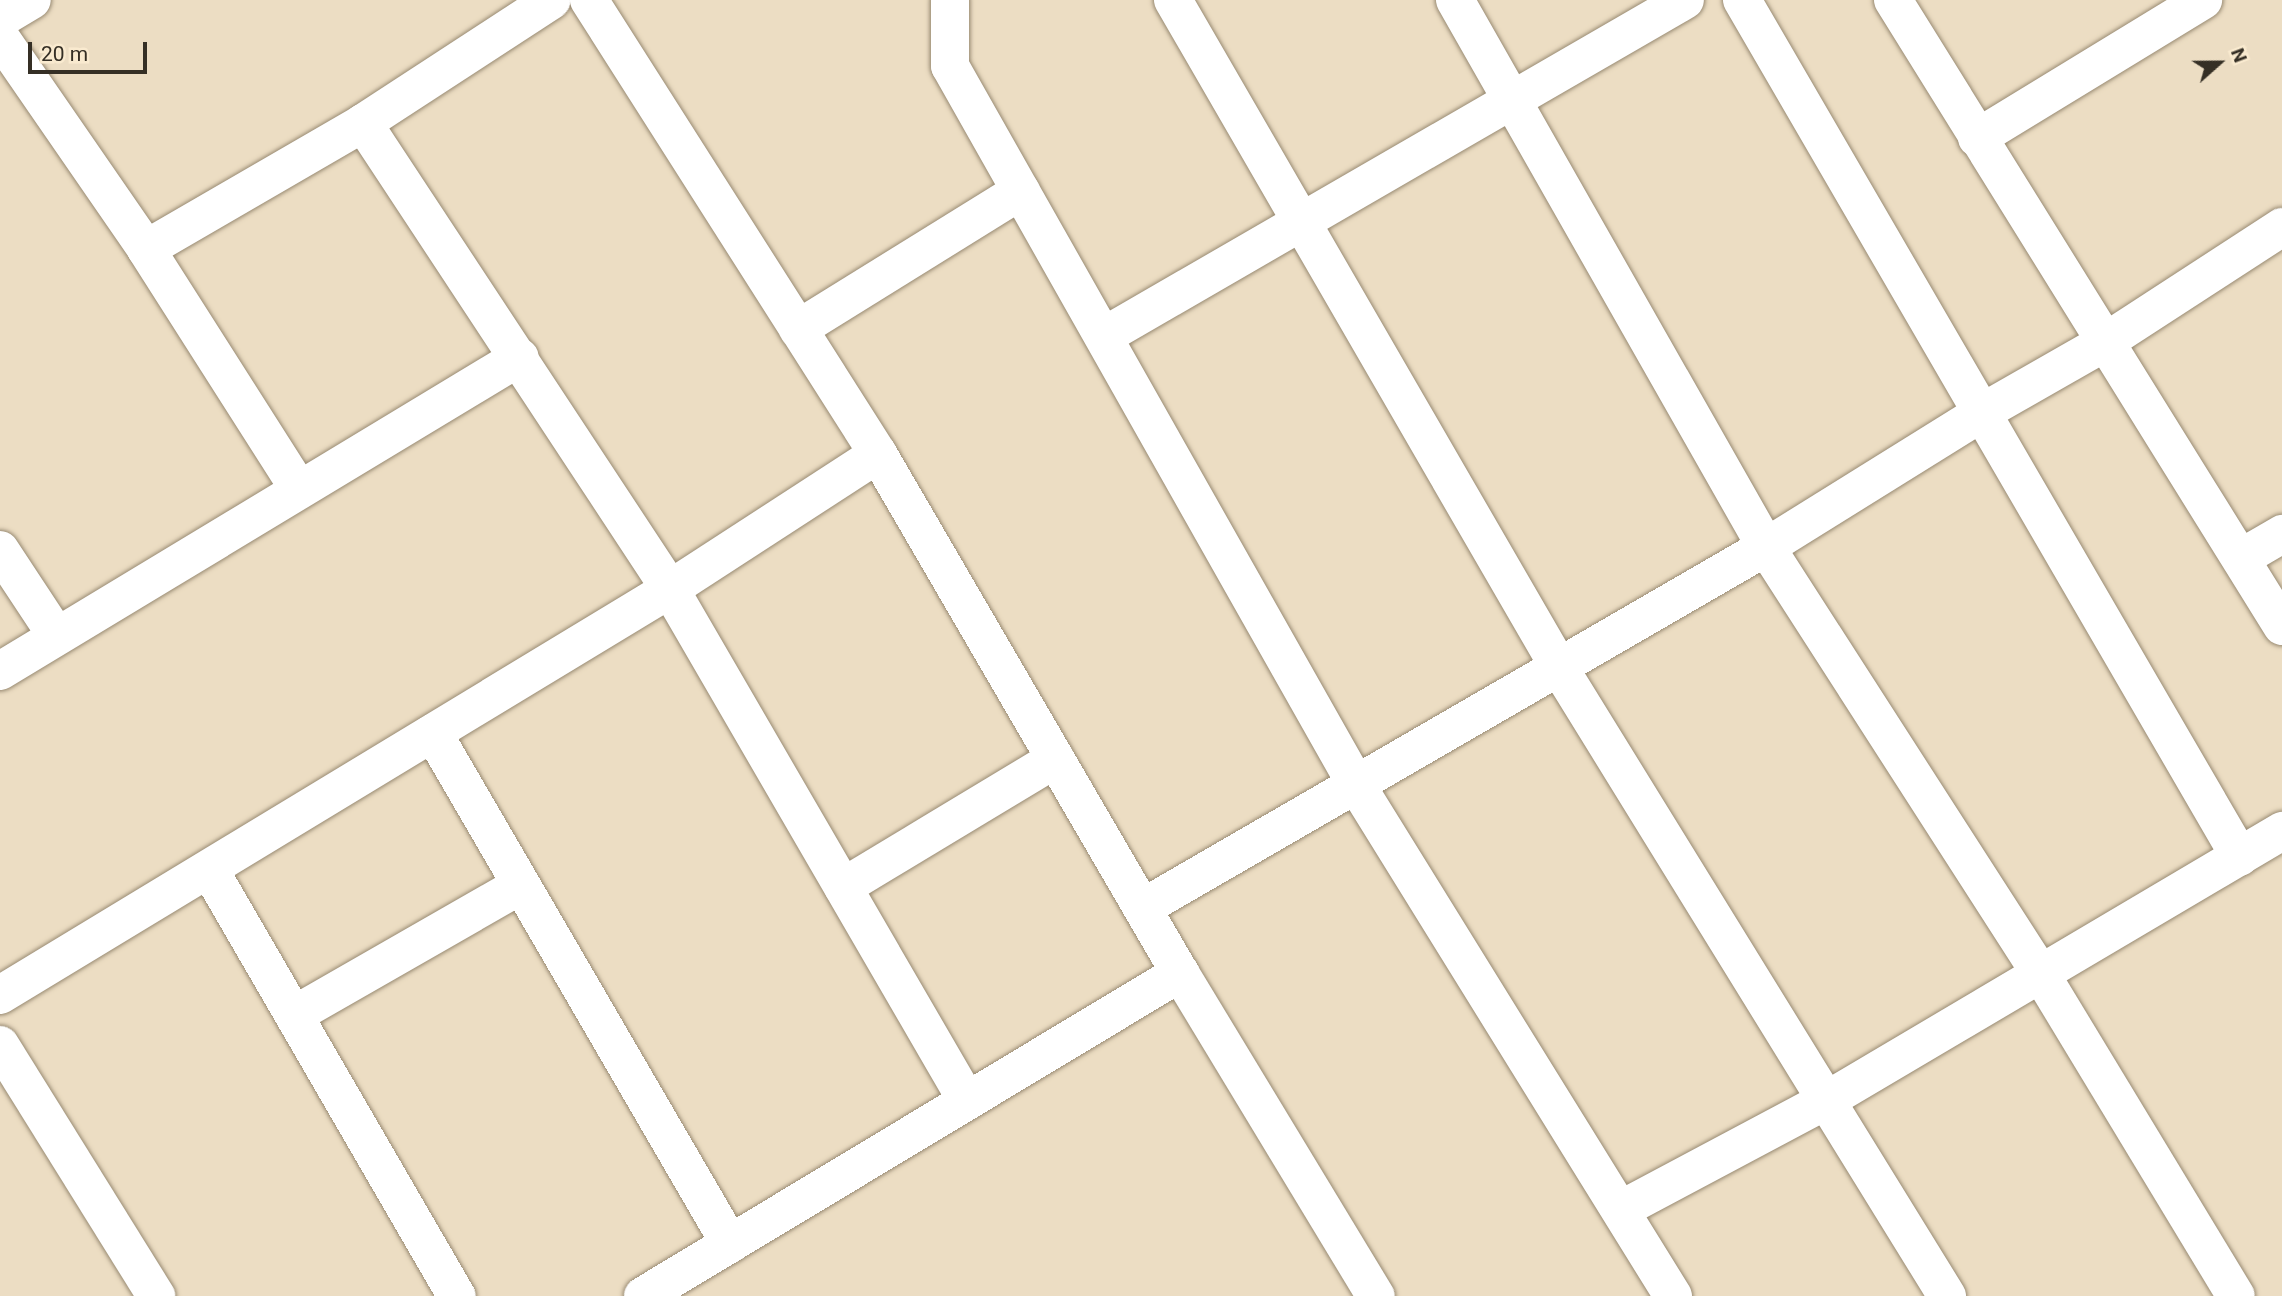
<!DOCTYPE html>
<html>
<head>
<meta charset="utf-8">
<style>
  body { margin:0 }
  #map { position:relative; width:2282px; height:1296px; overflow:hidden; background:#ecddc3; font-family:Roboto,sans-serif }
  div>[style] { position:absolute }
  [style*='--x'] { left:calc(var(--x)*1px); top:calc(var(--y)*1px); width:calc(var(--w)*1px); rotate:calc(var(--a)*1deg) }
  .roads { filter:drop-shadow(0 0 2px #988a72) drop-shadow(0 0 2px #988a72) }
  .minor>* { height:38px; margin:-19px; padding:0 19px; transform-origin:19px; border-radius:19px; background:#fff }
  .tertiary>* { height:38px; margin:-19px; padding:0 19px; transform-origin:19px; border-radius:19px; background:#fff }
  span { translate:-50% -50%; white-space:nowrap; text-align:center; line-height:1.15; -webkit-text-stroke:6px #f9eacf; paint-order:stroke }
  .north { position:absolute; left:2184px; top:28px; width:70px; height:70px; -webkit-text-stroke:5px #f9eacf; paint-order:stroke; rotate:69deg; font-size:19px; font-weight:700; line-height:28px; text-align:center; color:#352f25 }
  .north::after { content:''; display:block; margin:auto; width:24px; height:32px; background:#352f25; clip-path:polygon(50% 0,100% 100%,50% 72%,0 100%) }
  .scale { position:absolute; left:28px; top:42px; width:119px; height:32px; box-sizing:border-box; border:4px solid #352f25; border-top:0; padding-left:9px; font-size:21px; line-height:24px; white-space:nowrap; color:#352f25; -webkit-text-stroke:5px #f9eacf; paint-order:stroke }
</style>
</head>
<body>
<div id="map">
  <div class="roads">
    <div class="minor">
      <div style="--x:589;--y:0;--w:538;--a:57.52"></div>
      <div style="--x:878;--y:454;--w:600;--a:59.81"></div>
      <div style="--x:1180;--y:973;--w:378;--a:58.8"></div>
      <div style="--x:950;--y:0;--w:66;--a:90"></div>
      <div style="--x:950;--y:66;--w:827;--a:60.52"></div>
      <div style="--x:1357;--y:786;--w:600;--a:58.22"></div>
      <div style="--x:1173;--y:0;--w:773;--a:59.95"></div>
      <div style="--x:1560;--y:669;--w:737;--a:58.32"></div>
      <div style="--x:1455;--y:0;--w:629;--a:60.38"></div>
      <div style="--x:1766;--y:547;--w:510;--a:57.24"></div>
      <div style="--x:2042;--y:976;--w:374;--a:58.8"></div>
      <div style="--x:1742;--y:0;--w:991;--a:59.84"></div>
      <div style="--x:1893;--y:0;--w:737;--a:58.14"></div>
      <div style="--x:0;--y:37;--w:257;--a:55.4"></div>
      <div style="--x:146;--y:249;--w:285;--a:57.5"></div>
      <div style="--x:363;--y:123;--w:558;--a:56.62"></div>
      <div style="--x:670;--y:589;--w:592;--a:59.88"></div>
      <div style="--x:1977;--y:138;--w:265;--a:-31.4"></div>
      <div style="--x:146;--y:249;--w:251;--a:-30.1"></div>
      <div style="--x:363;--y:123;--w:225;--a:-33.1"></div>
      <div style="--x:798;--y:329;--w:262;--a:-31.8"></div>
      <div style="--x:1104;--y:336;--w:671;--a:-30.04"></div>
      <div style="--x:0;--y:550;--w:102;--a:56.6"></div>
      <div style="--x:2241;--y:558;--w:48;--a:-30.3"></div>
      <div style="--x:0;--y:671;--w:607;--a:-31.13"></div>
      <div style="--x:433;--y:733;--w:591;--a:59.83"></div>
      <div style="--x:209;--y:869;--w:494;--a:59.9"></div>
      <div style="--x:843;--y:887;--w:248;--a:-31.1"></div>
      <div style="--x:1144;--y:907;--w:719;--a:-30.06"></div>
      <div style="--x:1766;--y:547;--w:253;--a:-31.9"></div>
      <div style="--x:1981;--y:413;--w:139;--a:-29.7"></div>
      <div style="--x:2102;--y:344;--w:215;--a:-33"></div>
      <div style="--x:0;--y:995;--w:783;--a:-31.21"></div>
      <div style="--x:670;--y:589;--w:248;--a:-33"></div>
      <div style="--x:294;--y:1015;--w:259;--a:-29.8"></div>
      <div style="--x:0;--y:1045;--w:296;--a:58.1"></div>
      <div style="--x:1622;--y:1209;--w:232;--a:-28"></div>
      <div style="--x:1827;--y:1100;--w:529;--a:-30.59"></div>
      <div style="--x:643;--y:1296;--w:627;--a:-31.03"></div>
    </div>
    <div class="tertiary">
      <div style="--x:0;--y:19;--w:37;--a:-31"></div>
    </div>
  </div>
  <div class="north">N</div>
  <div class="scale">20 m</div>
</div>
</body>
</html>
